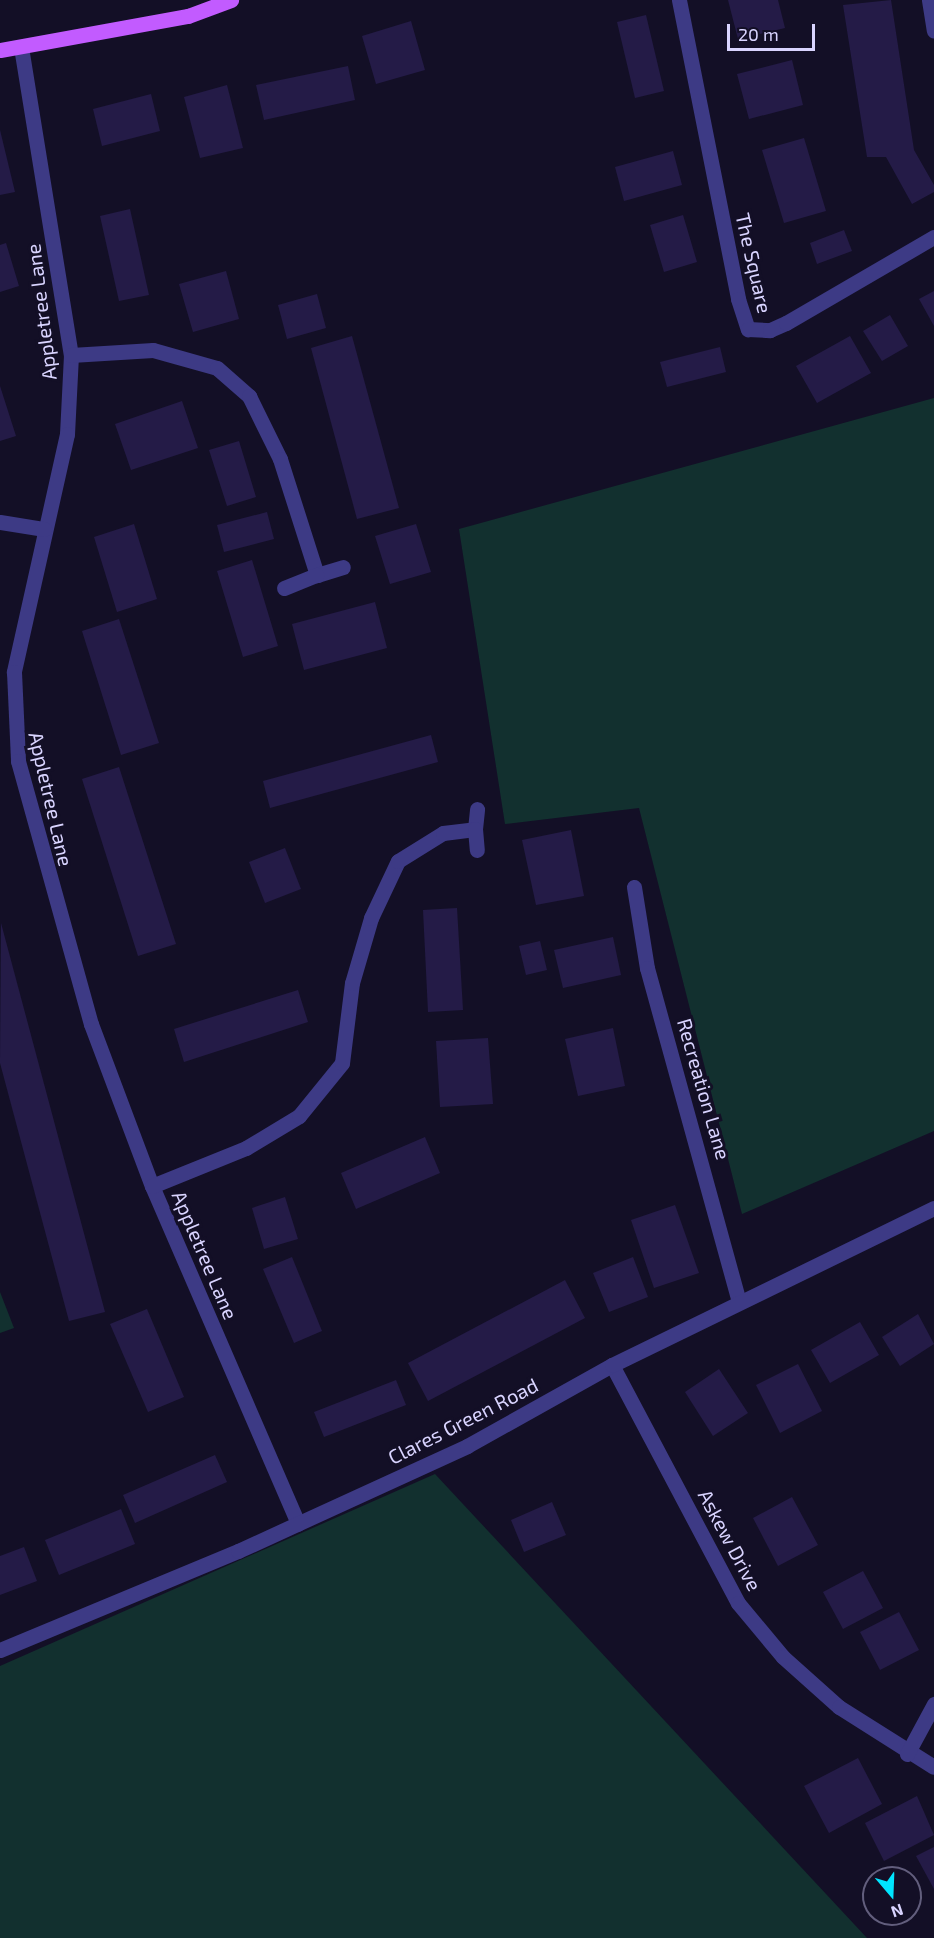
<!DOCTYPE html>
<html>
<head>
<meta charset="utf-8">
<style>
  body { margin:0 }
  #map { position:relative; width:934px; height:1938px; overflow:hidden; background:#130f26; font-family:"Exo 2",sans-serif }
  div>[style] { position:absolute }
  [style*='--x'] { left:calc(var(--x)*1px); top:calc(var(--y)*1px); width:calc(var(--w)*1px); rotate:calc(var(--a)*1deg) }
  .green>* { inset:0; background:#12302f }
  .building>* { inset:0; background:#241b47 }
  .minor>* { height:15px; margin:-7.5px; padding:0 7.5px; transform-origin:7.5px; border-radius:7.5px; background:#3d3a85 }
  .major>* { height:15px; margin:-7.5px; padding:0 7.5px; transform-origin:7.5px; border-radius:7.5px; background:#c25bff }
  span { translate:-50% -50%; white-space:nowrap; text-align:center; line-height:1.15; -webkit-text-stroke:6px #130f26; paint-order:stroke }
  .street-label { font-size:20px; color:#d9d4ff }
  .north { position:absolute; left:862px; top:1866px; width:60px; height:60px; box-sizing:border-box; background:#130f26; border:2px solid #625e7d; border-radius:50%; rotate:161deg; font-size:16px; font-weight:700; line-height:24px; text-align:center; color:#d9d4ff }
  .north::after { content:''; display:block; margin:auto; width:21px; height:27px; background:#00e5ff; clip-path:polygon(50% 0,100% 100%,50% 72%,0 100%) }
  .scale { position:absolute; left:727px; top:24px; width:88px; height:27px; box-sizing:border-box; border:3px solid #d9d4ff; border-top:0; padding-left:8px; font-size:18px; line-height:21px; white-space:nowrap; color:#d9d4ff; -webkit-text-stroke:4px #130f26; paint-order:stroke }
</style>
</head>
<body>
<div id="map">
  <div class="green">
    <div style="clip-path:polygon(934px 398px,934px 1131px,742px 1214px,639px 808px,505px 824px,459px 529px)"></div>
    <div style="clip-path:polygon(0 1292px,14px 1328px,0 1333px)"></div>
    <div style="clip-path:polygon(435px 1474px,867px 1938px,0 1938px,0 1666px)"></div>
  </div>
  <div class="building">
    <div style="clip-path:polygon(728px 0,778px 0,785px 28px,738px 39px)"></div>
    <div style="clip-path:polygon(891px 0,914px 150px,934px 185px,934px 192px,912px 204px,886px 157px,867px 157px,843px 5px)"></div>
    <div style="clip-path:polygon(646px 15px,664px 91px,635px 98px,617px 22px)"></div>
    <div style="clip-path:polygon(411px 21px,425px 70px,376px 84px,362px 36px)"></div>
    <div style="clip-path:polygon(792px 60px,803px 105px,749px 119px,737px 74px)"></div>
    <div style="clip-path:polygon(348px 66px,355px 100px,264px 120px,256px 85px)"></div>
    <div style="clip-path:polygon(227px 85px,243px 148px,200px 158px,184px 97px)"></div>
    <div style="clip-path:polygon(151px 94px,160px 131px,102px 146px,93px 109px)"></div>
    <div style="clip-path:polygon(0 130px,15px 192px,0 195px)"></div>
    <div style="clip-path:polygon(804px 138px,826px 211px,784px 223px,762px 150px)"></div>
    <div style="clip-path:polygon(673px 151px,682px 185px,624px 201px,615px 167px)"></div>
    <div style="clip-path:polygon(130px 209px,149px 295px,119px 301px,100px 216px)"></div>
    <div style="clip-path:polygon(683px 215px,697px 262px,664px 272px,650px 225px)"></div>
    <div style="clip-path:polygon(844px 230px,852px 251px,817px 264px,810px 243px)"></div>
    <div style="clip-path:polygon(6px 243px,19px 286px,0 292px,0 245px)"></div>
    <div style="clip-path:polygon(226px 271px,239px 319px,193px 332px,179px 284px)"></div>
    <div style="clip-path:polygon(934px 291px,934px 326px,919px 299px)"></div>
    <div style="clip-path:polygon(317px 294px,326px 328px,287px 339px,278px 305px)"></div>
    <div style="clip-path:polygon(890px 315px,908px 346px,882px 361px,863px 331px)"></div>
    <div style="clip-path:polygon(352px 336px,399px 508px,357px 519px,311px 348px)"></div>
    <div style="clip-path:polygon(850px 336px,871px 373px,817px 403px,796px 366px)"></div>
    <div style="clip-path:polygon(720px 347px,726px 372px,667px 387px,660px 362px)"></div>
    <div style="clip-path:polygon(0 386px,16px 436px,0 441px)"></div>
    <div style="clip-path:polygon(182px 401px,198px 448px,131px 470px,115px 424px)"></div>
    <div style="clip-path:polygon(239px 441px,256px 497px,227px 506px,209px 450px)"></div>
    <div style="clip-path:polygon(267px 512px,274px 539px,224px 552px,217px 525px)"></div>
    <div style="clip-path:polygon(134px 524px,157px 599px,117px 612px,94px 537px)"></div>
    <div style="clip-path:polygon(416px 524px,431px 572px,390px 584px,375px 536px)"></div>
    <div style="clip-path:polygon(252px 560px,278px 646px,243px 657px,217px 571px)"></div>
    <div style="clip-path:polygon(375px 602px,387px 648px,304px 670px,292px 624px)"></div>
    <div style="clip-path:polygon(119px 619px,159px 743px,121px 755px,82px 631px)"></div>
    <div style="clip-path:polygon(431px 735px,438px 762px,270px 808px,263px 781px)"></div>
    <div style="clip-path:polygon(119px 767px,176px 944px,138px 956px,82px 779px)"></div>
    <div style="clip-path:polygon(571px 830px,584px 896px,536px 905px,522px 840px)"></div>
    <div style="clip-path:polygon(285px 848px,301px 889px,265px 903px,249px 862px)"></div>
    <div style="clip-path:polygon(457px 908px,463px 1010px,428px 1012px,423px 910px)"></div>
    <div style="clip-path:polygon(1px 923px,105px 1312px,69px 1321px,0 1063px)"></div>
    <div style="clip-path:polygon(613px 937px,621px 975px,563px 988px,554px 950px)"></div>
    <div style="clip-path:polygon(540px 941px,547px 970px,526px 975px,519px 946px)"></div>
    <div style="clip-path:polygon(298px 990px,308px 1022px,184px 1062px,174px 1029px)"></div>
    <div style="clip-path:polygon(613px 1028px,625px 1086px,578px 1096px,565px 1039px)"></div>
    <div style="clip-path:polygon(488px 1038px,493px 1104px,440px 1107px,436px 1041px)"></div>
    <div style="clip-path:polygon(425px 1137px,440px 1173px,356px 1209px,341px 1173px)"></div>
    <div style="clip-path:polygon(285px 1197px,298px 1239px,264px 1249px,252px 1208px)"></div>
    <div style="clip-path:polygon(675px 1205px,699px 1273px,654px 1288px,631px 1220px)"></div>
    <div style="clip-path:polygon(292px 1257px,322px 1331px,294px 1343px,263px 1269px)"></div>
    <div style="clip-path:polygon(633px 1257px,648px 1297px,609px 1312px,593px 1273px)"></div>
    <div style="clip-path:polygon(565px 1280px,585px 1318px,428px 1401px,408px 1363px)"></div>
    <div style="clip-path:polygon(147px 1309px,184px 1397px,148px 1412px,110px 1324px)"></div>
    <div style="clip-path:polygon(918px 1314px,934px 1344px,900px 1366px,882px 1337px)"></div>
    <div style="clip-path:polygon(860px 1322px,879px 1355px,830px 1383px,811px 1350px)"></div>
    <div style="clip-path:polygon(798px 1364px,822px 1411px,780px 1433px,756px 1385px)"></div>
    <div style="clip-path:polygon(719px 1369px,748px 1413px,713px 1436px,685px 1392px)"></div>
    <div style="clip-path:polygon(396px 1380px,406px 1405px,324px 1437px,314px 1412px)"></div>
    <div style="clip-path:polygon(215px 1455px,227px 1482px,135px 1523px,123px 1495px)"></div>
    <div style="clip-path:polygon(792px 1497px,818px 1545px,778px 1566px,753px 1518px)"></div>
    <div style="clip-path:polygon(552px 1502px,566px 1535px,524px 1552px,511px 1520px)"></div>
    <div style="clip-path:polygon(121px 1509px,135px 1544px,59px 1575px,45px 1540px)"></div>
    <div style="clip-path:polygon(24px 1547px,37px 1581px,0 1595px,0 1556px)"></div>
    <div style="clip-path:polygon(863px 1571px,883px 1608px,843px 1629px,823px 1592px)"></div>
    <div style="clip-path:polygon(899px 1612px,919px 1650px,880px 1670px,860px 1632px)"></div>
    <div style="clip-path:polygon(858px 1758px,882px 1804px,829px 1833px,804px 1786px)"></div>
    <div style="clip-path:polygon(917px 1796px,934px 1835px,884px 1861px,865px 1823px)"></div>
    <div style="clip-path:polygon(934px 1847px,934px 1889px,916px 1856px)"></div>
  </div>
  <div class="minor">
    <div style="--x:679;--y:0;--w:305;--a:78.8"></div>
    <div style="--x:738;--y:299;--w:32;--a:72"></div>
    <div style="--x:748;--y:329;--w:22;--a:3"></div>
    <div style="--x:770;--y:330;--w:17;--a:-24"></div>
    <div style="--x:786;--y:323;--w:171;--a:-30.2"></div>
    <div style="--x:929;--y:0;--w:31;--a:81"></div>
    <div style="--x:21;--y:47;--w:312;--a:80.8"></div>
    <div style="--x:71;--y:355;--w:79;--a:92.9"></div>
    <div style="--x:67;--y:434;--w:244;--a:102.6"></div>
    <div style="--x:14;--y:672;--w:89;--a:87.4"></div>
    <div style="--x:18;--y:761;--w:273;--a:74.5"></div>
    <div style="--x:91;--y:1024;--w:173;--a:69.4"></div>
    <div style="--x:152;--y:1186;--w:368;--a:66.6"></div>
    <div style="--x:71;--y:355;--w:82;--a:-3.5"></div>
    <div style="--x:153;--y:350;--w:66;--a:15.7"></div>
    <div style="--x:217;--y:368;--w:43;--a:41.2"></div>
    <div style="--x:249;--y:396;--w:70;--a:63.8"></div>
    <div style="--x:280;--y:459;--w:122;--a:72.3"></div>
    <div style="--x:317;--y:575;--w:27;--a:-17"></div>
    <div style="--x:0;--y:522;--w:45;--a:9"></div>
    <div style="--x:284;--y:588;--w:35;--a:-22"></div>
    <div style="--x:475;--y:829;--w:20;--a:-84"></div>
    <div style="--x:634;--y:887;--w:82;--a:80.9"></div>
    <div style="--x:647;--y:968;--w:345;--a:74.6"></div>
    <div style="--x:152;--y:1186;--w:101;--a:-22"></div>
    <div style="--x:246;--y:1148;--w:62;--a:-31.1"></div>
    <div style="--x:299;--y:1116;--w:68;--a:-50.9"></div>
    <div style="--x:342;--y:1063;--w:81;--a:-82.9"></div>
    <div style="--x:352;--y:983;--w:68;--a:-73.7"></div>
    <div style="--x:371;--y:918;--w:63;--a:-64.7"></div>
    <div style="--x:398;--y:861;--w:53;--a:-31.9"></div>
    <div style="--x:443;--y:833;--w:32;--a:-7"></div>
    <div style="--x:475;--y:829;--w:21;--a:85"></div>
    <div style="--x:612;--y:1365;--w:269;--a:62.1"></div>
    <div style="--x:738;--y:1603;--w:70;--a:50.2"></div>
    <div style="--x:783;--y:1657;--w:75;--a:41.8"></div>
    <div style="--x:839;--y:1707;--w:112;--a:32.3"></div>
    <div style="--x:0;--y:1650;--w:258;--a:-22.6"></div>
    <div style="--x:238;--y:1551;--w:252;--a:-24.6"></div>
    <div style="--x:467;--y:1446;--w:166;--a:-29.2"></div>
    <div style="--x:612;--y:1365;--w:358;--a:-26"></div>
    <div style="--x:907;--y:1754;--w:57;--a:-61.6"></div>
  </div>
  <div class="major">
    <div style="--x:0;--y:50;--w:191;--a:-10.3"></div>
    <div style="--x:188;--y:16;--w:46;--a:-20.4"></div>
  </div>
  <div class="street-label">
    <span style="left:754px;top:263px;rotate:77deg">The Square</span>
    <span style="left:41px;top:312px;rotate:-97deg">Appletree Lane</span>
    <span style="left:51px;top:799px;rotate:77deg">Appletree Lane</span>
    <span style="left:704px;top:1089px;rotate:74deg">Recreation Lane</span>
    <span style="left:205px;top:1255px;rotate:67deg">Appletree Lane</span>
    <span style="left:463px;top:1421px;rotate:-27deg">Clares Green Road</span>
    <span style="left:730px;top:1540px;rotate:62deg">Askew Drive</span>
  </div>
  <div class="north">N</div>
  <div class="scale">20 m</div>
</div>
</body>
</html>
